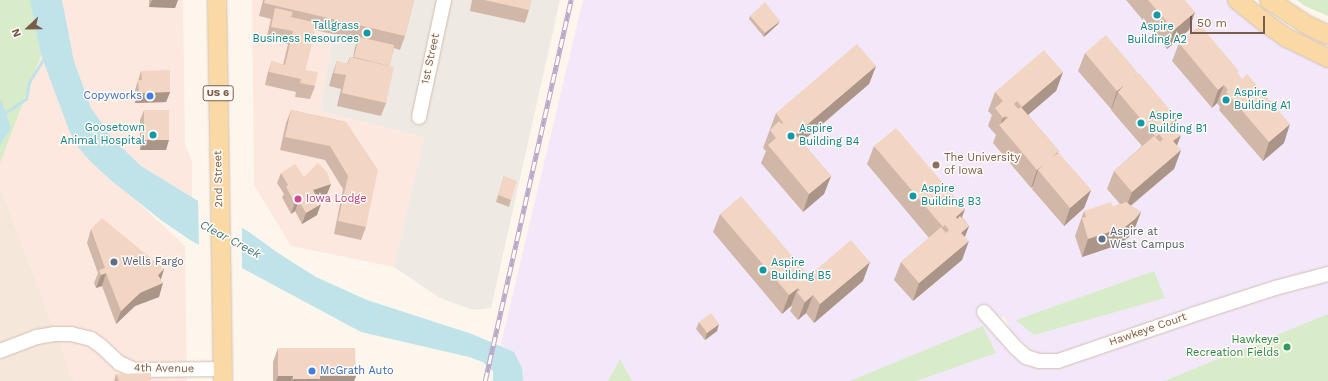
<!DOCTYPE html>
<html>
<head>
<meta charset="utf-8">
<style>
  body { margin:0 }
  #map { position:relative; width:1328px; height:381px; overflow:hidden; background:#fdf6ec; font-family:"Work Sans",sans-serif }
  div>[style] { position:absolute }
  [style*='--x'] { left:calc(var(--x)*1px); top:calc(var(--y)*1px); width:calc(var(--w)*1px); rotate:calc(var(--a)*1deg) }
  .residential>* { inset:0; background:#f5e8da }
  .commercial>* { inset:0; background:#fde8e0 }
  .industrial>* { inset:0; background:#efe9e4 }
  .education>* { inset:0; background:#f3e8fa }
  .green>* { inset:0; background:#d8ecc9 }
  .water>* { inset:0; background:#bfe3e8 }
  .pier>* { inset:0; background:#fdf6ec }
  .stream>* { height:3px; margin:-1.5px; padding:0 1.5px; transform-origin:1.5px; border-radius:1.5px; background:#bfe3e8 }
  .roads { filter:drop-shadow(0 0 1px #d1beb0) drop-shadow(0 0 1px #d1beb0) }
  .minor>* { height:14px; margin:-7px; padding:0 7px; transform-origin:7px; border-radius:7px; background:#fff }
  .major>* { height:18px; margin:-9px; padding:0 9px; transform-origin:9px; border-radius:9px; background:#fbd9a5 }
  .rail>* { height:4.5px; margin-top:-2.25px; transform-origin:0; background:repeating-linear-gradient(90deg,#fffaf3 0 9px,#b9a8c9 0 18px); box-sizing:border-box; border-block:1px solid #b9a8c9 }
  .wall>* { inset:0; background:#d1b7a8 }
  .shaded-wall>* { inset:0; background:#aa9588 }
  .building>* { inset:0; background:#f3d5c3 }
  .dots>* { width:11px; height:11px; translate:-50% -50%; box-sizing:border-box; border:2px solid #fffaf3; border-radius:50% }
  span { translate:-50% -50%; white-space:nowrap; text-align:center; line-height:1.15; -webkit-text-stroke:3px #fffaf3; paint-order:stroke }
  .shield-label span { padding:1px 3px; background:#fffaf3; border:1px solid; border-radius:3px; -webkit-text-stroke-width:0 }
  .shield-label { font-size:10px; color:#7a5c4d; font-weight:700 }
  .culture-label { font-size:11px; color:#0d838f }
  .right { translate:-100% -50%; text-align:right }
  .left { translate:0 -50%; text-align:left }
  .street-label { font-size:11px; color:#7a5c4d }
  .shop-label { font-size:11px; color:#366cbe }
  .education-label { font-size:11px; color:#785e54 }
  .hotel-label { font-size:11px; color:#b23c85 }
  .service-label { font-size:11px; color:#4e5e75 }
  .leisure-label { font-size:11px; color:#27864d }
  .water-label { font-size:12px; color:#437c86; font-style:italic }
  .north { position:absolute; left:8px; top:8px; width:40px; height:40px; -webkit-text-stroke:3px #fffaf3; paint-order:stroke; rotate:248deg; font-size:11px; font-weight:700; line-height:16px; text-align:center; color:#7a5c4d }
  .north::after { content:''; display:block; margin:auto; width:14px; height:18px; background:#7a5c4d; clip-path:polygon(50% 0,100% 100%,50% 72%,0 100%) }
  .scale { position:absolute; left:1190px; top:16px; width:75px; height:18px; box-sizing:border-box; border:2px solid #7a5c4d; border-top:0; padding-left:5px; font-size:12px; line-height:14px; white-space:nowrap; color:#7a5c4d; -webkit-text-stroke:3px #fffaf3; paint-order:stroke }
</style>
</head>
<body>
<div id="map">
  <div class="residential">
    <div style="clip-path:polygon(0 186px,74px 381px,0 381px)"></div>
  </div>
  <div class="commercial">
    <div style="clip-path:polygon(62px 0,183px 0,185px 144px,192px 162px,192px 197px,141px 166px,125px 153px,99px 122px,91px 108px,82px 84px,74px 61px)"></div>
    <div style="clip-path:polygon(252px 0,339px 0,320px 111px,424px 137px,394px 267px,291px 246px,254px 185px)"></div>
    <div style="clip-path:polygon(41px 55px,77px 146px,185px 246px,187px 381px,74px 381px,0 186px,0 164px)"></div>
  </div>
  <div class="industrial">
    <div style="clip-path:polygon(339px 0,560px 0,491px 308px,473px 310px,440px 298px,394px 267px,424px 137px,320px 111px)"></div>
  </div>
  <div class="education">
    <div style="clip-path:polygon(583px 0,1228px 0,1249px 18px,1328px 63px,1328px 267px,1063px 354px,1045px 355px,1032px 351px,1012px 333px,1004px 316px,991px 326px,1026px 363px,1047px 368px,1062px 367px,1252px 302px,1328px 280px,1328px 381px,492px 381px)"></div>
  </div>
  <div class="green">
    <div style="clip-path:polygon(0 0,34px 0,41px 55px,0 164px)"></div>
    <div style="clip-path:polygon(1297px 0,1328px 0,1328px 16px,1305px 6px)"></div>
    <div style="clip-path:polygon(1154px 271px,1165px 298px,1034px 335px,1016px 320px)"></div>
    <div style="clip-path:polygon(1328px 314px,1328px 381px,1164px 381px)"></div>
    <div style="clip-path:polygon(983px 326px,996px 353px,916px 381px,850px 381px)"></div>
    <div style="clip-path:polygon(620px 359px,632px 381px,608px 381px)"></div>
  </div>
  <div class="water">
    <div style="clip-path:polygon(30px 0,62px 0,74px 61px,91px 108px,113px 139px,141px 166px,249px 232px,278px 253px,316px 277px,367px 300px,472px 334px,514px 352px,522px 368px,523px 381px,493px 381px,493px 371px,483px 362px,469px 357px,361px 332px,190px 240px,161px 220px,113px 182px,90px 161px,77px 146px,69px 130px,41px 55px)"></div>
    <div style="clip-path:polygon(1px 100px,11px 128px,0 145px,0 101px)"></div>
  </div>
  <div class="pier">
    <div style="clip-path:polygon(198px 198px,242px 225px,242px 271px,199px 248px)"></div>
  </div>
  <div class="stream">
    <div style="--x:5;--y:113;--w:25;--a:-34"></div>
    <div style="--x:26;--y:99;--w:17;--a:-80"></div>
    <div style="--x:29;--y:82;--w:26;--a:-58"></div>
  </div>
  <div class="roads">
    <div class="minor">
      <div style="--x:419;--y:117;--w:120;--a:-77.9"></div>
      <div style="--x:984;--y:312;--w:48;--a:48.4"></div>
      <div style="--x:1016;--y:348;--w:13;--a:42"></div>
      <div style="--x:1026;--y:357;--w:14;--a:17"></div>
      <div style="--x:1039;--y:361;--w:19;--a:0"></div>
      <div style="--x:1058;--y:361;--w:142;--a:-18.9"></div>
      <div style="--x:1192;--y:315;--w:87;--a:-18"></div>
      <div style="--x:1275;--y:288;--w:55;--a:-14.8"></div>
      <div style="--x:0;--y:351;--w:40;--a:-21"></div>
      <div style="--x:37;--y:337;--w:17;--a:-10"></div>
      <div style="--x:54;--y:334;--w:17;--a:0"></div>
      <div style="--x:71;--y:334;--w:21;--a:14"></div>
      <div style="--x:91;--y:339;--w:12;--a:35"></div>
      <div style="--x:101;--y:346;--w:25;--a:43"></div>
      <div style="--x:119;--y:363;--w:17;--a:24"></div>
      <div style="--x:135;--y:370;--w:88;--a:-0.7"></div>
    </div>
    <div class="major">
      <div style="--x:217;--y:0;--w:381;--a:89.1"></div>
      <div style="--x:1237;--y:0;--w:35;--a:39"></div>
      <div style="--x:1264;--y:22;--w:28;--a:35"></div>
      <div style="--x:1287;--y:38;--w:46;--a:26"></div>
      <div style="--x:1269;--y:0;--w:45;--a:33.3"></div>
      <div style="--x:1307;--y:25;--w:23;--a:25"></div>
    </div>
  </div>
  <div class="rail">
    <div style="--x:485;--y:381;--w:391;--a:-77.3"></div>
  </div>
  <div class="wall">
    <div style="clip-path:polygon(149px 0,178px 0,175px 8px,149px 7px)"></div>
    <div style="clip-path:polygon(263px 0,414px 0,405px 36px,400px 50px,394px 48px,389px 66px,386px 103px,381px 116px,337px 106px,341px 89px,329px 86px,332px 75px,337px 61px,347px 64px,350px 57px,353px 58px,355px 47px,358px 40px,315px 30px,305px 70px,315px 86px,310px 99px,295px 97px,296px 92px,265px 85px,267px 75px,272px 61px,283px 65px,288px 44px,266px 40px,271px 19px,259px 16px)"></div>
    <div style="clip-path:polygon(472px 0,531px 0,529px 10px,525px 23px,470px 11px)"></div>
    <div style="clip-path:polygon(1126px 0,1185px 0,1189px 30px,1167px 49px)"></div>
    <div style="clip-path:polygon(750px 16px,778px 24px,764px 37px,749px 19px)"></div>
    <div style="clip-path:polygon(1179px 43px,1238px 74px,1284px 143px,1263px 161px,1219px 110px,1220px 107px,1217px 103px,1212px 108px,1172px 61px)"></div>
    <div style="clip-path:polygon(1085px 53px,1137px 75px,1177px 118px,1174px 127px,1177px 146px,1181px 150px,1174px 169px,1131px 206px,1141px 212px,1134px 230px,1129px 237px,1118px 245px,1082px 257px,1075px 236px,1084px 211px,1113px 207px,1120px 204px,1107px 189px,1114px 171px,1142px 146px,1111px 110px,1112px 108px,1111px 109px,1078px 71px)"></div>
    <div style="clip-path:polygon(876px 66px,869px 84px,802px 142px,831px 176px,824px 194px,803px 212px,761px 163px,766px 151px,763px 148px,776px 113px)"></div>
    <div style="clip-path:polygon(141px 71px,170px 92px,166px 102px,135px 103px,135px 90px)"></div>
    <div style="clip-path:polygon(1063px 72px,1056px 91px,1028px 115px,1059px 151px,1058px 153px,1091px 190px,1084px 208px,1064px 226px,1032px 189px,1033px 186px,1031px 188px,993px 143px,996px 135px,988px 126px,992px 115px,988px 111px,995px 92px)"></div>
    <div style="clip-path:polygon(144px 110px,166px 150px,140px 150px,140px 120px)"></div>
    <div style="clip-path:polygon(291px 110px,346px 122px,366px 227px,361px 240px,334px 234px,343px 189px,325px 160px,280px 150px,286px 123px)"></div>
    <div style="clip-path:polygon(874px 146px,965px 209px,962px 217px,969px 226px,965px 237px,962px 260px,913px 301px,894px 280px,901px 262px,929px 238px,867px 164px)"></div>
    <div style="clip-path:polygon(281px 173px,304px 177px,331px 184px,327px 194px,317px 198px,317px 215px,302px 224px,295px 211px,291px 214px,282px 197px,284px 194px,277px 183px)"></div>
    <div style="clip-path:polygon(504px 176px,511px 200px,509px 207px,496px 202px)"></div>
    <div style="clip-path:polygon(720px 214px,809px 276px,863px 281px,814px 323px,806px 313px,798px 320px,790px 311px,792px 307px,791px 306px,782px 314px,713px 232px)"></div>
    <div style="clip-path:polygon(91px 229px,164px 269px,161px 279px,159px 297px,135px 306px,116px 324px,102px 286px,96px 288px,94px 283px,98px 273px,87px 243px)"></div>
    <div style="clip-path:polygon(699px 322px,717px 331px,705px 340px,696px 329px)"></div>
    <div style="clip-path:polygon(278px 348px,356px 376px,354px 381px,273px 381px,273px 362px)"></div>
    <div style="clip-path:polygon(116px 374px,151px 381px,114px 381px)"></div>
  </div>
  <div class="shaded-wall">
    <div style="clip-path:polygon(152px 0,178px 0,175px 8px,149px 7px)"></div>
    <div style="clip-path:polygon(1195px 12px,1189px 30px,1167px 49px,1174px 30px)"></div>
    <div style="clip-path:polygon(780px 21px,778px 24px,764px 37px,765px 33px)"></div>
    <div style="clip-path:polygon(876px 66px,869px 84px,788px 153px,795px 135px)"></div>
    <div style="clip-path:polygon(1063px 72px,1056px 91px,1015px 126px,1022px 107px)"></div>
    <div style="clip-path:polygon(1124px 85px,1118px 92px,1112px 108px,1111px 109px,1117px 91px)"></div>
    <div style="clip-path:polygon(1224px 85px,1217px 103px,1212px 108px,1218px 90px)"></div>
    <div style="clip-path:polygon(170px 92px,166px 102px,135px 103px,139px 93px)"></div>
    <div style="clip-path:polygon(1006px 116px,1001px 128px,1000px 126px,1003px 118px)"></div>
    <div style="clip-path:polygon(1177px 118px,1171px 137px,1169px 126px)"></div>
    <div style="clip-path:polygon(1290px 124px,1284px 143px,1263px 161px,1269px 142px)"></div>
    <div style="clip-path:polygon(793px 133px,786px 151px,788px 137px)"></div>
    <div style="clip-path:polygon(1181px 135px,1174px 153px,1173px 141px)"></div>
    <div style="clip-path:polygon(144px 140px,169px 140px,166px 150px,140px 150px)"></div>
    <div style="clip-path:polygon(1181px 150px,1174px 169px,1125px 210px,1132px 192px)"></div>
    <div style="clip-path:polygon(1044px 164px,1038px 170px,1033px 186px,1031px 188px,1037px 170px)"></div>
    <div style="clip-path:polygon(831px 176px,824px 194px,803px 212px,809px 194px)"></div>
    <div style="clip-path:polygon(331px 184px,327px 194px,309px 201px,313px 190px)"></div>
    <div style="clip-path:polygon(1091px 190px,1084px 208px,1064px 226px,1070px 208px)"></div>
    <div style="clip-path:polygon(299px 201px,295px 211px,291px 214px,295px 203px)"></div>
    <div style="clip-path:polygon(321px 204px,317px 215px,302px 224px,306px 213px)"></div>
    <div style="clip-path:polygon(965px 209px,958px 227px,956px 217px)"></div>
    <div style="clip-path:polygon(1141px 212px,1134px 230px,1129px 237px,1118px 245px,1082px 257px,1088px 239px)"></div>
    <div style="clip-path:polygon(969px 226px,962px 244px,961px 233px)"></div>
    <div style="clip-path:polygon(969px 241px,962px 260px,913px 301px,919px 283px)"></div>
    <div style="clip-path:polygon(870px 262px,863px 281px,814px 323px,820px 304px)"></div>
    <div style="clip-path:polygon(164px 269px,160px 282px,163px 283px,159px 297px,135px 306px,116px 324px,121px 311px)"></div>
    <div style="clip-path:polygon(106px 273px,102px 286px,96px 288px,101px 275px)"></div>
    <div style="clip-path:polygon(798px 288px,791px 306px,782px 314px,789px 295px)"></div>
    <div style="clip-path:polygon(813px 295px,806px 313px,798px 320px,805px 302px)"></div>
    <div style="clip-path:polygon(719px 324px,717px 331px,705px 340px,707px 333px)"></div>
    <div style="clip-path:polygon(278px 376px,293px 376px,291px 381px,276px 381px)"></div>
    <div style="clip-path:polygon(320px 376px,356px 376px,354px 381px,292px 381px,293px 379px)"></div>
  </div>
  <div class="building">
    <div style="clip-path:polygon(265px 0,414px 0,405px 36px,264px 3px)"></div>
    <div style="clip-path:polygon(484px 0,531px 0,529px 10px)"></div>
    <div style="clip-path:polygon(1148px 0,1185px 0,1195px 12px,1174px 30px)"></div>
    <div style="clip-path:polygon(765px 2px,780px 21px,765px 33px,750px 16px)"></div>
    <div style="clip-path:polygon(275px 8px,293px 12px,291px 17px,317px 23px,305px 70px,318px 72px,315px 86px,300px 83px,301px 79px,269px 72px,272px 61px,285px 65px,293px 31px,271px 27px)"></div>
    <div style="clip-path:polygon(1200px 25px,1239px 71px,1237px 73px,1242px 79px,1247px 74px,1290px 124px,1269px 142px,1226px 92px,1228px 90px,1224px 85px,1218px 90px,1179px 43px)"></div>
    <div style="clip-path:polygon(1106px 35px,1138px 73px,1133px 79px,1139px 73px,1177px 118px,1169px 126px,1170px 128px,1173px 126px,1181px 135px,1173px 141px,1181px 150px,1132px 192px,1114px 171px,1154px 136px,1160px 142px,1163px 139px,1159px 134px,1156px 137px,1118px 92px,1124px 85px,1117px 91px,1085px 53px)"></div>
    <div style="clip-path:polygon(359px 37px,394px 45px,390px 66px,354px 57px)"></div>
    <div style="clip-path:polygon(857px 44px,876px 66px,795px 135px,793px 133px,788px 137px,791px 140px,796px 135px,831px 176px,809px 194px,768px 145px,776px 138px,770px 130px,779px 121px,782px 124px,783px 123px,776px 113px)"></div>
    <div style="clip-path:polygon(1044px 50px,1063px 72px,1022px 107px,1017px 101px,1014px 104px,1018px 109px,1021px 107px,1059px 151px,1052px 157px,1059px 153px,1091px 190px,1070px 208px,1038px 170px,1044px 164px,1037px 170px,999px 125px,1008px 118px,1006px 116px,1003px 118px,995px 108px,1003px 101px,995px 92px)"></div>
    <div style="clip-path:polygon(350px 57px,394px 67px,386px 103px,342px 93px,346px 75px,334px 73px,337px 61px,348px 64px)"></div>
    <div style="clip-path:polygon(170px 70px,170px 92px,139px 93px,138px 80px,142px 80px,141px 71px)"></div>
    <div style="clip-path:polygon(144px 110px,169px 110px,169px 140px,144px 140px)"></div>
    <div style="clip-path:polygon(291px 110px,346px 122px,378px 170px,366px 227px,338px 221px,348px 176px,330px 146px,285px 137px)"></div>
    <div style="clip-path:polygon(896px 128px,965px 209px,956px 217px,957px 219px,960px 216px,969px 226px,961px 233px,969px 241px,919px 283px,901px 262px,941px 227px,946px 233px,949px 230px,945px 225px,943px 227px,874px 146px)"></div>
    <div style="clip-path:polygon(318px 163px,327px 172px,331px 184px,313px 190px,321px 204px,306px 213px,299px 201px,295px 203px,286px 187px,288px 185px,281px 173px,295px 164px,304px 177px)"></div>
    <div style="clip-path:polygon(504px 176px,517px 181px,511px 200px,498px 195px)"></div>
    <div style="clip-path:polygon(741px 196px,810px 277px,808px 279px,812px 283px,814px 281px,810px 275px,851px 240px,870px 262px,820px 304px,813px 295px,805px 302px,797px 292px,800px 290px,798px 288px,789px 295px,720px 214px)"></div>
    <div style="clip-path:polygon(1111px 202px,1113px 207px,1126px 202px,1141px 212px,1135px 219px,1125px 227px,1088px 239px,1082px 218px,1086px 217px,1084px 211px)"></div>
    <div style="clip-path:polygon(102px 218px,164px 269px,158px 275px,163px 283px,140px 293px,121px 311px,106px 273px,101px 275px,99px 270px,105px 268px,91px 229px)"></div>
    <div style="clip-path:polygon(711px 313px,719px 324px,707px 333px,699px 322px)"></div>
    <div style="clip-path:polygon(278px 348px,355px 348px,356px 376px,320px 376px,320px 379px,293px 379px,293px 376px,278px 376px)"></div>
    <div style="clip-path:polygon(151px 373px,151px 381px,119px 381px,116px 374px)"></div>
  </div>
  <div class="dots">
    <div style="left:1157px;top:15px;background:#0f9aa8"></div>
    <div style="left:367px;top:33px;background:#0f9aa8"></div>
    <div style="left:150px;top:96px;background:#3f7fe0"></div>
    <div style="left:1226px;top:100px;background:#0f9aa8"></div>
    <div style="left:1141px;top:123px;background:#0f9aa8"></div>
    <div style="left:153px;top:135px;background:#0f9aa8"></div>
    <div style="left:791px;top:136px;background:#0f9aa8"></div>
    <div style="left:936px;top:165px;background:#8d6e63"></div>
    <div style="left:913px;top:196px;background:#0f9aa8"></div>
    <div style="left:298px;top:199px;background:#d1479c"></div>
    <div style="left:1102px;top:239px;background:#5c6f8a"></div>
    <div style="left:114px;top:262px;background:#5c6f8a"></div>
    <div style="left:763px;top:270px;background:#0f9aa8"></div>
    <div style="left:1287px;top:347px;background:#2e9e5b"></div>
    <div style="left:312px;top:371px;background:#3f7fe0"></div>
  </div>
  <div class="shield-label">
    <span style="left:218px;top:93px">US 6</span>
  </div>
  <div class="culture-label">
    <span class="right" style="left:359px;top:33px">Tallgrass<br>Business Resources</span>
    <span style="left:1157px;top:34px">Aspire<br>Building A2</span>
    <span class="left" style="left:1234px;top:100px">Aspire<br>Building A1</span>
    <span class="left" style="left:1149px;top:123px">Aspire<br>Building B1</span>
    <span class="right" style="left:145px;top:135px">Goosetown<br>Animal Hospital</span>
    <span class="left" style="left:799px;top:136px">Aspire<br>Building B4</span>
    <span class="left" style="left:921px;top:196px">Aspire<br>Building B3</span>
    <span class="left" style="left:771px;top:270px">Aspire<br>Building B5</span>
  </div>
  <div class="street-label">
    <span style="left:431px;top:59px;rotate:-78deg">1st Street</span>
    <span style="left:219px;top:179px;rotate:-91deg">2nd Street</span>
    <span style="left:1148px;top:330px;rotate:-19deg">Hawkeye Court</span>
    <span style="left:164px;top:369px;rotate:1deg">4th Avenue</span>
  </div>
  <div class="shop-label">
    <span class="right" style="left:142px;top:96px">Copyworks</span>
    <span class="left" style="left:320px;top:371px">McGrath Auto</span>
  </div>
  <div class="education-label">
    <span class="left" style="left:944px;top:165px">The University<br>of Iowa</span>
  </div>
  <div class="hotel-label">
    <span class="left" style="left:306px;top:199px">Iowa Lodge</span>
  </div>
  <div class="service-label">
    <span class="left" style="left:1110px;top:239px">Aspire at<br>West Campus</span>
    <span class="left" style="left:122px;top:262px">Wells Fargo</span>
  </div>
  <div class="leisure-label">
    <span class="right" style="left:1279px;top:347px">Hawkeye<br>Recreation Fields</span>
  </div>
  <div class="water-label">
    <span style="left:230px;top:240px;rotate:28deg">Clear Creek</span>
  </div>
  <div class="north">N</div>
  <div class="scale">50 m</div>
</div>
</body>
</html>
